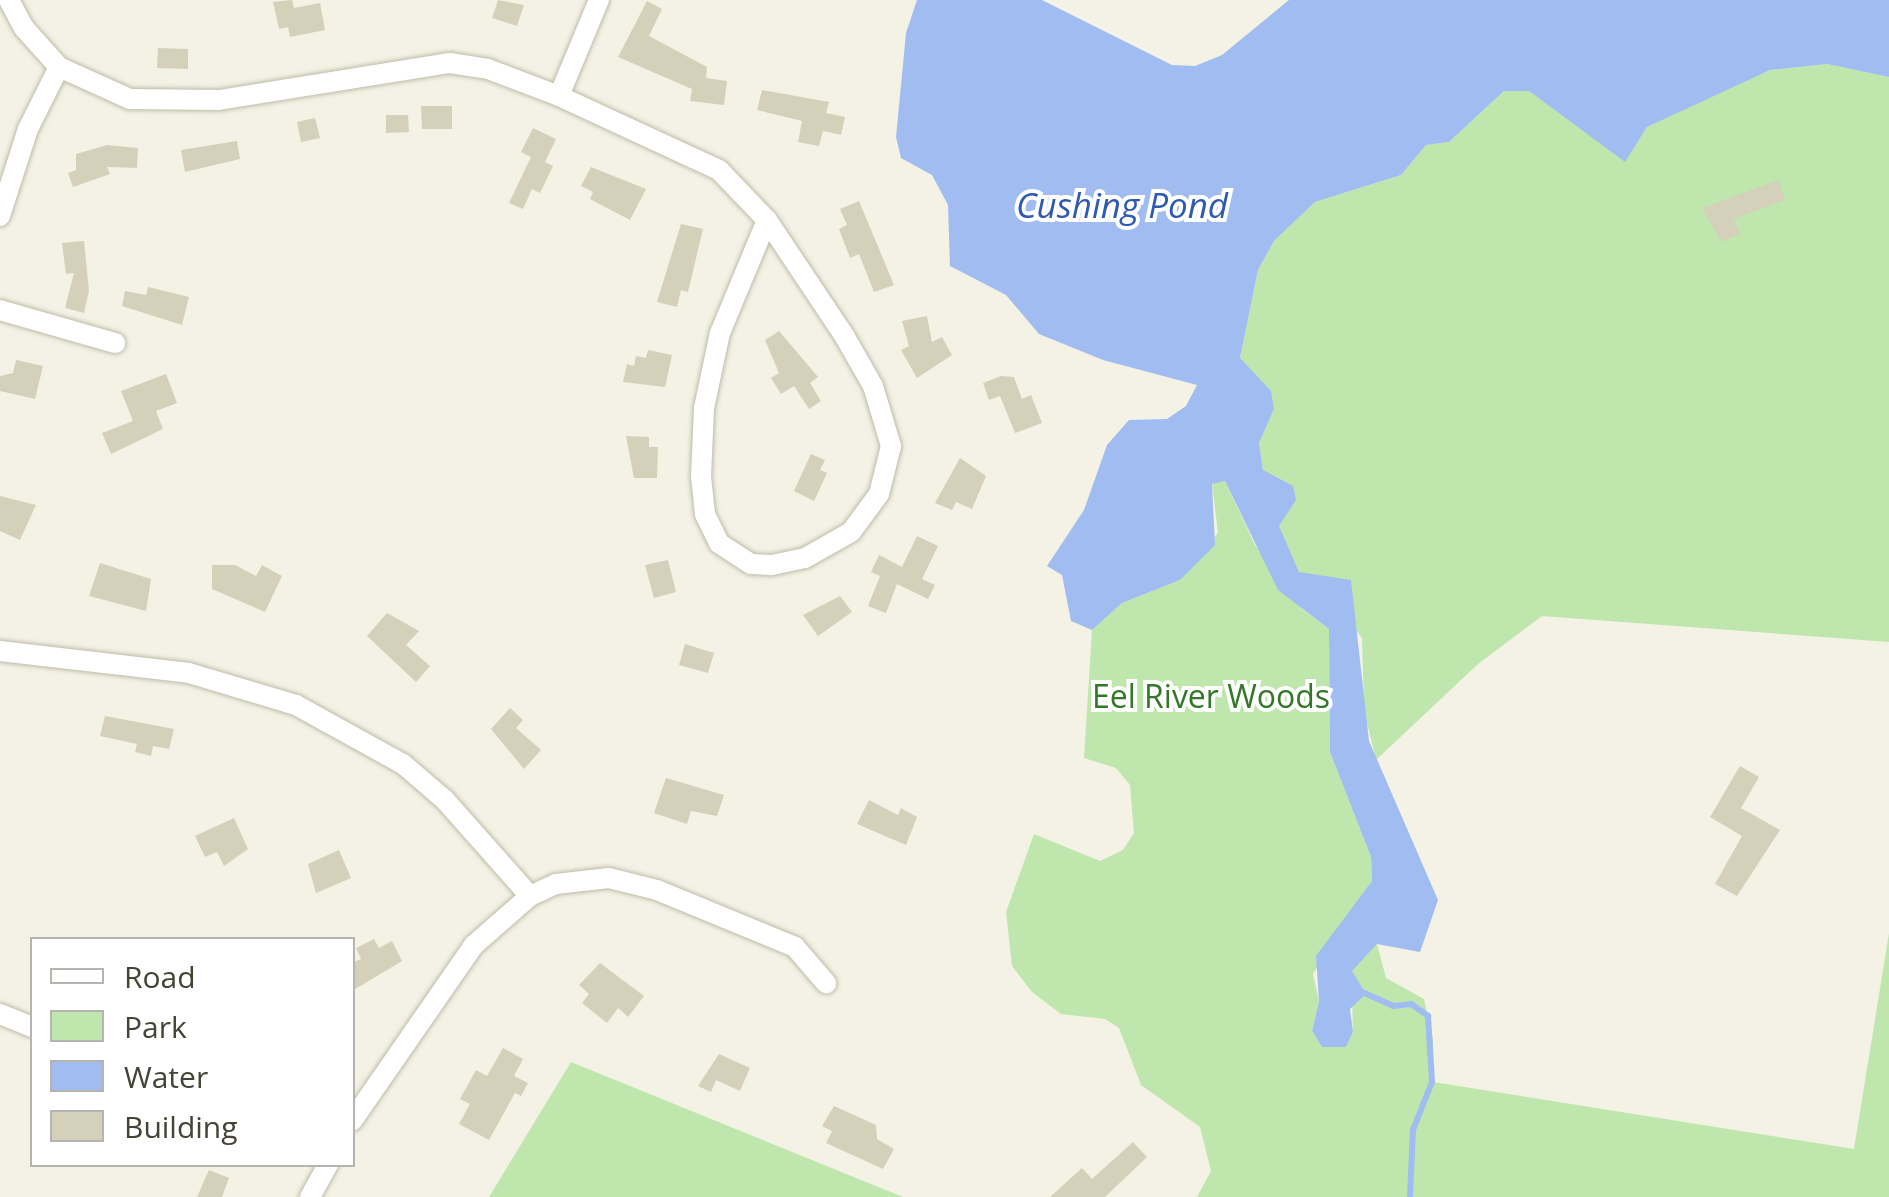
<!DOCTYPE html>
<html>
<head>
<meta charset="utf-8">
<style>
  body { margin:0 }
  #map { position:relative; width:1889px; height:1197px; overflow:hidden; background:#f3f2e5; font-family:"Open Sans",sans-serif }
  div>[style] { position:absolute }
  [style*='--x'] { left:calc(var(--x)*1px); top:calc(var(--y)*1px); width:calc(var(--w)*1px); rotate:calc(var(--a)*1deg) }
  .green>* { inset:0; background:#bfe7ad }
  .water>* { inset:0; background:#a0bcf0 }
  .stream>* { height:6px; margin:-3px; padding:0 3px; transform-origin:3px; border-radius:3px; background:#a0bcf0 }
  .building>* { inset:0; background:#d4d0ba }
  .roads { filter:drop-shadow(0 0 2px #bebca8) drop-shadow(0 0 2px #bebca8) }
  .minor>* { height:20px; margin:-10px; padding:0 10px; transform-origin:10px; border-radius:10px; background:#fff }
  span { translate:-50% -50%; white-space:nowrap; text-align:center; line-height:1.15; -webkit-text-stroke:8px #fff; paint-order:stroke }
  .park-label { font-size:32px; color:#337728 }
  .water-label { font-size:35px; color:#2e5ab1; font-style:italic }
  .legend { position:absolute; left:30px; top:937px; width:325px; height:230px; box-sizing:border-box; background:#fff; border:2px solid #b5b4ae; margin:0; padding:12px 18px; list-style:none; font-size:30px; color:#454335 }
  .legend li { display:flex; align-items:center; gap:20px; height:50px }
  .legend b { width:50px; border:2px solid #b5b4ae }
</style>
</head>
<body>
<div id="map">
  <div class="green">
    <div style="clip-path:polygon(1827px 64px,1889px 77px,1889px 642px,1542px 616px,1478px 664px,1376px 760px,1364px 711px,1362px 638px,1317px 579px,1299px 572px,1282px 535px,1278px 526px,1295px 500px,1263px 470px,1259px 443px,1274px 409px,1240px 358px,1258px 270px,1274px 241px,1315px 202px,1401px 175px,1426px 145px,1449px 142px,1504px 91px,1529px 91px,1625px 161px,1647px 127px,1724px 88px,1770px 70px)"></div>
    <div style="clip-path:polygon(1225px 481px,1255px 545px,1302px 609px,1329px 629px,1330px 752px,1371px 857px,1372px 881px,1313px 974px,1319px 1001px,1312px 1031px,1322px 1047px,1346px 1047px,1353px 1032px,1351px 971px,1377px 944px,1386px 978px,1424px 999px,1433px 1039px,1433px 1082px,1854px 1149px,1889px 933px,1889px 1197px,1197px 1197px,1211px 1171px,1200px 1127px,1141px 1085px,1119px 1028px,1105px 1019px,1061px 1014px,1032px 992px,1012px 966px,1006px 912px,1034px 834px,1100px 861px,1123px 850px,1134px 833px,1130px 785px,1116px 768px,1084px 758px,1092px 630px,1122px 603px,1180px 580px,1218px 533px,1212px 483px)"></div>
    <div style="clip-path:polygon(571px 1062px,903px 1197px,489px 1197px)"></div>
  </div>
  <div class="water">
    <div style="clip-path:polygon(917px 0,1042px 0,1172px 65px,1195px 66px,1222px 55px,1289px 0,1889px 0,1889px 77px,1827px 64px,1770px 70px,1647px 127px,1625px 162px,1529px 91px,1504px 91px,1449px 142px,1426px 145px,1401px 175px,1315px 202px,1274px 241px,1258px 270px,1240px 358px,1271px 391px,1274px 409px,1259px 443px,1263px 470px,1293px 486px,1296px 500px,1279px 526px,1299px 572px,1351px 580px,1369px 741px,1438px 900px,1420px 952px,1377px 944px,1352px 971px,1366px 994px,1350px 1009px,1353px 1032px,1346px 1047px,1322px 1047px,1312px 1031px,1319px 1001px,1316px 956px,1372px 881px,1371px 857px,1330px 752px,1329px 629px,1278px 590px,1225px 481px,1212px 484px,1215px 545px,1180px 580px,1122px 603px,1092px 630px,1071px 621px,1062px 575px,1047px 566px,1084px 510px,1107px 445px,1129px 420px,1167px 419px,1186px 406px,1197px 385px,1103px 360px,1039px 334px,1006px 295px,950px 266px,948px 205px,932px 175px,901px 158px,896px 137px,906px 33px)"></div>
  </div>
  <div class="stream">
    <div style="--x:1362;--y:992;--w:34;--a:24"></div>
    <div style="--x:1393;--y:1006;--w:18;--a:-6"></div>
    <div style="--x:1411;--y:1004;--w:21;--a:35"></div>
    <div style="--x:1428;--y:1016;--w:66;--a:86.5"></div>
    <div style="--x:1432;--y:1082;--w:52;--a:111.6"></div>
    <div style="--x:1413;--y:1130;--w:67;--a:92.6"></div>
  </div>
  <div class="building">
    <div style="clip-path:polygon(292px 0,294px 8px,320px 3px,325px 30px,290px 37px,288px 27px,279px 29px,273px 2px)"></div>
    <div style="clip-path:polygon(498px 0,524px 5px,517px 26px,492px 18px)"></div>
    <div style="clip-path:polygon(647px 1px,662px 9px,649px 36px,707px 67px,706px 78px,727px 81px,724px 105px,690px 101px,692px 89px,618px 57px)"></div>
    <div style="clip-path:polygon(158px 48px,188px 49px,188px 69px,157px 68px)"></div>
    <div style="clip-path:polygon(762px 90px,829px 102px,826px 113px,845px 117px,841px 135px,823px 131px,819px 146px,798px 142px,802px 121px,757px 110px)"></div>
    <div style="clip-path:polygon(421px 106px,452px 106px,452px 129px,422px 129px)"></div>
    <div style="clip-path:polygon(386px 115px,408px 115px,409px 132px,386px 133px)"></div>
    <div style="clip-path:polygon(315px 118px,320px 138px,301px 142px,297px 122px)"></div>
    <div style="clip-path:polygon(533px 128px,556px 139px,545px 162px,553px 166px,540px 193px,532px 189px,523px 209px,509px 203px,531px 157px,521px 152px)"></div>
    <div style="clip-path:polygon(237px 141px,240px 159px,185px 172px,181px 150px)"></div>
    <div style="clip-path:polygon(107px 145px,138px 148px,137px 168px,107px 167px,110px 174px,73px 187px,68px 173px,76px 170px,76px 154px)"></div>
    <div style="clip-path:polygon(591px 167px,646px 189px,630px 220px,590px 199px,593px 192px,581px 186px)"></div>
    <div style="clip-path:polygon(1778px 180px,1785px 200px,1734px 219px,1740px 234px,1721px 242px,1702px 208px)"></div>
    <div style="clip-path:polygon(859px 201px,894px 285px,874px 292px,859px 254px,850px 258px,839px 229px,847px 225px,840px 209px)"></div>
    <div style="clip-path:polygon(681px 224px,703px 229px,688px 292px,681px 290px,677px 307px,657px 302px)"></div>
    <div style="clip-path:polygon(84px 241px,89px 291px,84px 313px,65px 308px,74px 273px,66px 274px,62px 243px)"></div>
    <div style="clip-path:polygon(148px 287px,189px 297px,182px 325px,122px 306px,125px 291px,146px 295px)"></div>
    <div style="clip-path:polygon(927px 316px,932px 342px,942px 337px,952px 355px,917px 378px,901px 350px,909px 346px,902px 321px)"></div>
    <div style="clip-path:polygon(779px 331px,818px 377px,810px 383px,821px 401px,809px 409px,794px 386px,781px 394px,771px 378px,779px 373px,765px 340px)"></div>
    <div style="clip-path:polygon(648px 350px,672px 355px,665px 387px,623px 382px,627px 364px,634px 366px,636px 356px,646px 358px)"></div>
    <div style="clip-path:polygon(16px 360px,43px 366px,35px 399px,0 391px,0 376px,13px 373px)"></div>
    <div style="clip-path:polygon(166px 374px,177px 403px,156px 411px,163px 429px,111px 454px,102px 433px,133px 421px,121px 391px)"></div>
    <div style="clip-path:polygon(1001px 376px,1014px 377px,1022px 399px,1031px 395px,1042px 423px,1015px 433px,1000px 396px,989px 400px,983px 383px)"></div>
    <div style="clip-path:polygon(626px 436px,649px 437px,649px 447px,658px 447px,657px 478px,634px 478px)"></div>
    <div style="clip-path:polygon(811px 454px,825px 460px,820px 470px,827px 473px,814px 501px,794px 491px)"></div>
    <div style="clip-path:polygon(960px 458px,986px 476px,972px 509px,956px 502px,952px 510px,935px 503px)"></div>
    <div style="clip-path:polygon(0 496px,36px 505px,20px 540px,0 531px)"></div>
    <div style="clip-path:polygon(917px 536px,938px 546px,922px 579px,935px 585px,928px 599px,897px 584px,886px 613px,868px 606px,880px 576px,871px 572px,879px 555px,902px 567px)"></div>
    <div style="clip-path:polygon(668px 560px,676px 592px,654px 598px,645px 565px)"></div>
    <div style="clip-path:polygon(100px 563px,151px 579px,146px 611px,89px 596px)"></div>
    <div style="clip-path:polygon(212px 565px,235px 565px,256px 576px,262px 565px,282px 576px,265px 612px,212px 589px)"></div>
    <div style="clip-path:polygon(840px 596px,852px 612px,818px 636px,803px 615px)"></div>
    <div style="clip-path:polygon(387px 613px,419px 631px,406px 645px,430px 666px,416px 682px,367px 636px)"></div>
    <div style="clip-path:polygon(685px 644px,714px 653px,708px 673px,679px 665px)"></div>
    <div style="clip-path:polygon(510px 708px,523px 720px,516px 728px,541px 750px,524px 769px,491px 729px)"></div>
    <div style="clip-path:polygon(105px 716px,174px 729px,169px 749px,153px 746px,151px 756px,135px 752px,137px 744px,100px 736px)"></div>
    <div style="clip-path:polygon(1740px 766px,1759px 777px,1741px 808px,1780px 830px,1737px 896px,1715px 884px,1742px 836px,1710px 817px)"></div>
    <div style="clip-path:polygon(666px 778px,724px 795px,717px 816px,691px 811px,687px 824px,654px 813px)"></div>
    <div style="clip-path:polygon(869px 800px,898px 815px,901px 808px,917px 817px,906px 845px,857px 824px)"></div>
    <div style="clip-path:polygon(234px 818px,248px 849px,224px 866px,217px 852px,205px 857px,195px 836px)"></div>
    <div style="clip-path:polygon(339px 850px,351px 878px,316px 893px,308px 864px)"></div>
    <div style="clip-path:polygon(374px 939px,379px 948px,392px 941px,402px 961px,352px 991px,352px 963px,361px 959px,356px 948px)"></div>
    <div style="clip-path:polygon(600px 963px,644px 996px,628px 1017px,618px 1008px,607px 1023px,582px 1003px,589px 994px,579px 985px)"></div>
    <div style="clip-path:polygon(503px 1048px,523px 1059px,514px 1076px,528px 1083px,521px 1096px,515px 1093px,489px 1140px,459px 1124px,470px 1104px,460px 1099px,476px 1070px,487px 1076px)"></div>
    <div style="clip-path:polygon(719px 1054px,750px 1068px,740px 1091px,716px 1080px,711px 1092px,698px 1086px)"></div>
    <div style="clip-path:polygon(834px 1106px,876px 1125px,877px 1139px,894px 1149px,883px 1169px,826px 1143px,832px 1131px,822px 1126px)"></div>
    <div style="clip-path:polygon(1133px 1142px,1147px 1157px,1105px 1197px,1050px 1197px,1082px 1168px,1092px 1179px)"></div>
    <div style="clip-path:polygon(209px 1170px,229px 1178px,222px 1197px,197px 1197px)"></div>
  </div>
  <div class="roads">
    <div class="minor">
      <div style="--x:9;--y:0;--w:32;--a:62"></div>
      <div style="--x:24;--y:28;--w:52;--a:48.1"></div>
      <div style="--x:59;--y:67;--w:78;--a:24.3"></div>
      <div style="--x:130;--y:99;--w:89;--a:0.6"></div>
      <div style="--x:219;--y:100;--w:234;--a:-9.1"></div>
      <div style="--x:450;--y:63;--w:38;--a:9"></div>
      <div style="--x:488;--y:69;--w:76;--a:20.8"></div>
      <div style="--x:559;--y:96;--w:176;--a:24.8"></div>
      <div style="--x:719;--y:170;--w:69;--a:46.2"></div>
      <div style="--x:767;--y:220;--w:141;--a:56.3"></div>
      <div style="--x:845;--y:337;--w:56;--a:60.3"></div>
      <div style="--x:873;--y:386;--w:63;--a:73.3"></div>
      <div style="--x:891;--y:446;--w:49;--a:104"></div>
      <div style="--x:879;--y:494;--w:47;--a:126.4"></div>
      <div style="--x:851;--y:532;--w:53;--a:150.5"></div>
      <div style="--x:805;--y:558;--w:35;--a:168"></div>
      <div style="--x:771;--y:565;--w:20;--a:-177"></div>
      <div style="--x:751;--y:564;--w:38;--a:-147"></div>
      <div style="--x:719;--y:543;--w:32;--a:-116"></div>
      <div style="--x:705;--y:514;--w:37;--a:-96"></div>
      <div style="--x:701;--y:477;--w:69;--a:-87.5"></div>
      <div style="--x:704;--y:408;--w:77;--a:-78"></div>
      <div style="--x:720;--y:333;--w:122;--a:-67.4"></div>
      <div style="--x:559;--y:96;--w:104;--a:-67.4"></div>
      <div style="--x:0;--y:216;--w:91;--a:-72.2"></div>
      <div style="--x:28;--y:129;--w:69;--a:-63.4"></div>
      <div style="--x:0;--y:310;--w:120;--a:16"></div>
      <div style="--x:0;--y:651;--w:190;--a:6.6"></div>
      <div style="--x:189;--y:673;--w:112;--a:16.7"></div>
      <div style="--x:296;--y:705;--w:122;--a:28.9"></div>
      <div style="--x:403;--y:764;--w:55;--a:40.6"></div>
      <div style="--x:445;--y:800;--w:128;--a:48.5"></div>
      <div style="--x:0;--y:1014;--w:35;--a:22"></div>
      <div style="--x:352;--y:1121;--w:214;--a:-55.3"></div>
      <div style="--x:474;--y:945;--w:74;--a:-41.2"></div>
      <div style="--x:530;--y:896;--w:29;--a:-25"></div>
      <div style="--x:556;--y:884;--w:53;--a:-6.5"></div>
      <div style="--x:609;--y:878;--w:49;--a:14"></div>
      <div style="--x:657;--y:890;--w:149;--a:22.4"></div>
      <div style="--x:795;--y:947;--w:48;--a:49.3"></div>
      <div style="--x:310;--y:1197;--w:38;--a:-61"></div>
    </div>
  </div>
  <div class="park-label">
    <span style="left:1211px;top:696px">Eel River Woods</span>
  </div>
  <div class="water-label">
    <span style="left:1122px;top:205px">Cushing Pond</span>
  </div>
  <ul class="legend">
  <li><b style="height:12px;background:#fff"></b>Road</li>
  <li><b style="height:28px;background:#bfe7ad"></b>Park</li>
  <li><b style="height:28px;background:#a0bcf0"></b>Water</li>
  <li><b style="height:28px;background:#d4d0ba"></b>Building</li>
  </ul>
</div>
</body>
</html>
